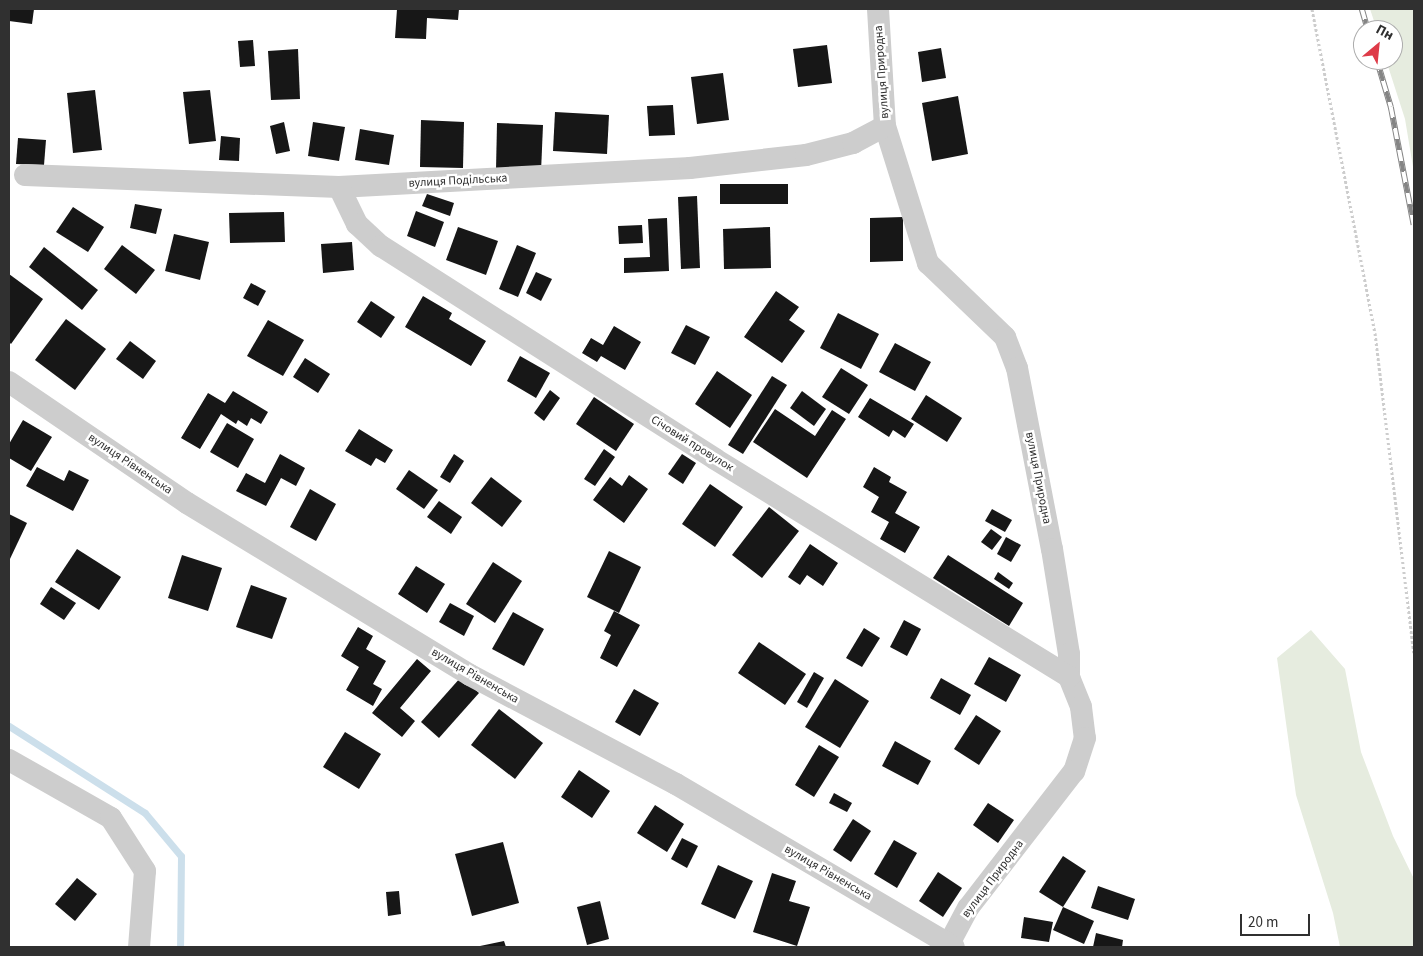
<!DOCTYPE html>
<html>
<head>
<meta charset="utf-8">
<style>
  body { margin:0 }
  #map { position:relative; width:1423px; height:956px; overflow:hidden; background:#fff; font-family:"Source Sans 3",sans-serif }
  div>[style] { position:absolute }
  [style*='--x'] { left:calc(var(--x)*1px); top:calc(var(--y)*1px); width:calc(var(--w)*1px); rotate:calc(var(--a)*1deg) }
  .green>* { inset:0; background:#e6ecdf }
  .stream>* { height:7px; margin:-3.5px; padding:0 3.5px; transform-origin:3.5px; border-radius:3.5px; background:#ccdfeb }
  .building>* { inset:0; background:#171717 }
  .path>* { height:3px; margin-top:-1.5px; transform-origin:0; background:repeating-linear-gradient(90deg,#cdcdcd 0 2.5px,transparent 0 5px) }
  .street>* { height:22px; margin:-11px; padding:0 11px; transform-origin:11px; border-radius:11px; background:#cdcdcd }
  .rail>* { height:5.5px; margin-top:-2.75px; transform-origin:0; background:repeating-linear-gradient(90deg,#fff 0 11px,#858585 0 22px); box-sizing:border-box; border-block:1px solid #858585 }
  span { translate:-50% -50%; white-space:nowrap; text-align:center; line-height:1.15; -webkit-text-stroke:5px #fff; paint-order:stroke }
  .street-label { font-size:12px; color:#303030 }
  .frame { position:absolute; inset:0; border:10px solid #303030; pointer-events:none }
  .north { position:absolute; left:1353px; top:20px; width:50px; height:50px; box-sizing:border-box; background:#fff; border:1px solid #acacac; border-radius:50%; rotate:28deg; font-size:14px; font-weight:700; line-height:20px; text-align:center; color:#303030 }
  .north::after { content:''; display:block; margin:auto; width:18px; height:22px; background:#de3b48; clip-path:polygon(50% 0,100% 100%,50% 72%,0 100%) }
  .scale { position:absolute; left:1240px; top:914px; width:70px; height:22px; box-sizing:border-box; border:2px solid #303030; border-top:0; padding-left:6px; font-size:15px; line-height:18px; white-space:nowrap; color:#303030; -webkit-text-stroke:4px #fff; paint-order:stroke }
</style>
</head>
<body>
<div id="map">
  <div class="green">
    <div style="clip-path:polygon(1370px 9px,1414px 9px,1414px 173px,1405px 119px,1386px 60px,1393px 60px,1393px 30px,1377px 30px)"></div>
    <div style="clip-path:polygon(1311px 630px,1345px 669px,1361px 752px,1393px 836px,1414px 879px,1414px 947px,1340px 947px,1333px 913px,1296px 795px,1277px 658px)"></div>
  </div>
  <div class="stream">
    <div style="--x:9;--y:726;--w:161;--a:32.6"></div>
    <div style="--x:145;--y:813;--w:56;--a:50.1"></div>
    <div style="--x:181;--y:856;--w:91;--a:90.6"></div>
  </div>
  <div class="building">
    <div style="clip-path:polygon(9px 9px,34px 9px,32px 24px,9px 21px)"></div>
    <div style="clip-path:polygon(397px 9px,459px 9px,458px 20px,427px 18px,426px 39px,395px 38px)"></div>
    <div style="clip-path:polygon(253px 40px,255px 66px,240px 67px,238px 41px)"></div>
    <div style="clip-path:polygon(827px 45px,832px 83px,798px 87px,793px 49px)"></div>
    <div style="clip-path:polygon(941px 48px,946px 78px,922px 82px,918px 52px)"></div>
    <div style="clip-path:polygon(298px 49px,300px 99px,271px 100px,268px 51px)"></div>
    <div style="clip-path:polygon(723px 73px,729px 120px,697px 124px,691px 77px)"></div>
    <div style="clip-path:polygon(95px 90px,102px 150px,73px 153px,67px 93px)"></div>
    <div style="clip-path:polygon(210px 90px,216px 141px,189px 144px,183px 92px)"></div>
    <div style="clip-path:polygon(958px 96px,968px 154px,932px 161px,922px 103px)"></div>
    <div style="clip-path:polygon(673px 105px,675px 135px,649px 136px,647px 106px)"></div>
    <div style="clip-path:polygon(555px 112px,609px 115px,607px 154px,553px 151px)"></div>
    <div style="clip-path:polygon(421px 120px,464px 122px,463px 168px,420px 167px)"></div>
    <div style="clip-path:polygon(284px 122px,290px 151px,276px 154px,270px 126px)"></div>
    <div style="clip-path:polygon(313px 122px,345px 127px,339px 161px,308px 156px)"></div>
    <div style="clip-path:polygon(497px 123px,543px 125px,541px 172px,496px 170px)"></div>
    <div style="clip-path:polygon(360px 129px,394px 135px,389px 165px,355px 160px)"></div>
    <div style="clip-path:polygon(221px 136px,240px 138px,239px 161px,219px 160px)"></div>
    <div style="clip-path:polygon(18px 138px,46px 140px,44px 165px,16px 164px)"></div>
    <div style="clip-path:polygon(720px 184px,788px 184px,788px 204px,720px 204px)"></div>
    <div style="clip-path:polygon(427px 194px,454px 203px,450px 216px,422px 206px)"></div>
    <div style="clip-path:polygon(697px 196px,700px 268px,681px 269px,678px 197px)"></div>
    <div style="clip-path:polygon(135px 204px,162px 209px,156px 234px,130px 228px)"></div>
    <div style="clip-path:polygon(73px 207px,104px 227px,88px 252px,56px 232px)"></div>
    <div style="clip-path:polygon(416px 211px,444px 222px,435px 247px,407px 236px)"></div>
    <div style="clip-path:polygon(284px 212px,285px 242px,230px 243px,229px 213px)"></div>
    <div style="clip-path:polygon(903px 217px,903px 261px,870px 262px,870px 218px)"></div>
    <div style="clip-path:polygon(667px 218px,669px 271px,624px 273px,624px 258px,650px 257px,648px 219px)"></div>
    <div style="clip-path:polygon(642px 225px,643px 243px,619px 244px,618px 226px)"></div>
    <div style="clip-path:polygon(458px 227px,498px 241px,486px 275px,446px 260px)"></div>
    <div style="clip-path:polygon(770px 227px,771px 268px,724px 269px,723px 229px)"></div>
    <div style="clip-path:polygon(174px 234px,209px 242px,200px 280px,165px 271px)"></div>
    <div style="clip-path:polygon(352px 242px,354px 270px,323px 273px,321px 244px)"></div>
    <div style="clip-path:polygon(122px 245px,155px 270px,136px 294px,104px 269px)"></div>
    <div style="clip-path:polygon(517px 245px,536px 253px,518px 297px,499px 289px)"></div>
    <div style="clip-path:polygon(44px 247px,98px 290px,82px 310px,29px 267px)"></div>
    <div style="clip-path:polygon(536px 272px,552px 279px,541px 301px,526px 293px)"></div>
    <div style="clip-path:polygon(9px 274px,43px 299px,11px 344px,9px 342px)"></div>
    <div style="clip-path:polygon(251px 283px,266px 291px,258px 306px,243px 298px)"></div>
    <div style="clip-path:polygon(776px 291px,799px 307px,789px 320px,805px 331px,782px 363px,744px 337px)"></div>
    <div style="clip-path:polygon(423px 296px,452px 313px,449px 319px,486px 341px,471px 366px,405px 327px)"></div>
    <div style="clip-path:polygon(371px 301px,395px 317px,381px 338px,357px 322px)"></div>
    <div style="clip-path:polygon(838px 313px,879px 334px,861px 369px,820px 348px)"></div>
    <div style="clip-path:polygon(66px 319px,106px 349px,75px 390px,35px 360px)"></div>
    <div style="clip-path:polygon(268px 320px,304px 340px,283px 376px,247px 356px)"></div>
    <div style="clip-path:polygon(686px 325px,710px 337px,695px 365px,671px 353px)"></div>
    <div style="clip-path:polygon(614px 326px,641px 342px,625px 370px,601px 356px,597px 362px,582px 353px,591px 338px,603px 345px)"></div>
    <div style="clip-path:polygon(130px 341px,156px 361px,143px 379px,116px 359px)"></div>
    <div style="clip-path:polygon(895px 343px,931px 362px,915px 391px,879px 372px)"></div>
    <div style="clip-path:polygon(520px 356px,550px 373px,536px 398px,507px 381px)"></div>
    <div style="clip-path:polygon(305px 358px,330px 374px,318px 393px,293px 377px)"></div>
    <div style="clip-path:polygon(841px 368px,868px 385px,849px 414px,822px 397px)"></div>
    <div style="clip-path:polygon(717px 371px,752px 395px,730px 428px,695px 404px)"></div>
    <div style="clip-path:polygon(772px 376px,787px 385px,743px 454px,728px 445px)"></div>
    <div style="clip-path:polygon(550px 390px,560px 398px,544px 421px,534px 413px)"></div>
    <div style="clip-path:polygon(233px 391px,268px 412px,261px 424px,251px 418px,247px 426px,238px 420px,236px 424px,221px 414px,200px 449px,181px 438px,208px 393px,225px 403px)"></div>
    <div style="clip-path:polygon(802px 391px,826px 409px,814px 426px,790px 408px)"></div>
    <div style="clip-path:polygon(926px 395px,962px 418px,947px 442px,911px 419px)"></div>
    <div style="clip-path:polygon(594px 397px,634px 424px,616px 451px,576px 424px)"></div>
    <div style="clip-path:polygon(870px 398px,914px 424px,905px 438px,893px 430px,889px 437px,858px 417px)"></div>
    <div style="clip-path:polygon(775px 409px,815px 436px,832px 410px,846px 419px,807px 478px,753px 442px)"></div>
    <div style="clip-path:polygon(23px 420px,52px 437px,31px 471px,9px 458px,9px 444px)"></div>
    <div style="clip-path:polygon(227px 423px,254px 439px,238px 468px,210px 452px)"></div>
    <div style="clip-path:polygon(359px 429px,393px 450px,385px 463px,376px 458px,371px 466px,345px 451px)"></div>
    <div style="clip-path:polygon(604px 449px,615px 457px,595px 486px,584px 479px)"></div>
    <div style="clip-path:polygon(280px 454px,305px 468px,296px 486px,281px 478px,266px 506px,236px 491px,246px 473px,265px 483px)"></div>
    <div style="clip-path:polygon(454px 454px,464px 461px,450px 483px,440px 477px)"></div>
    <div style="clip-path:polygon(682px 454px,696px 463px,683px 484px,668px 474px)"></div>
    <div style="clip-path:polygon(37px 467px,64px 481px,69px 470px,89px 480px,73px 511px,26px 486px)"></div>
    <div style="clip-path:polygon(874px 467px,891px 477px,889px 482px,907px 492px,895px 513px,920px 527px,905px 553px,880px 539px,889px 522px,871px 512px,879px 497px,863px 487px)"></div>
    <div style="clip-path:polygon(409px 470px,438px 490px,424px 509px,396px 489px)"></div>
    <div style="clip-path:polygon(629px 475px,648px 489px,624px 523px,593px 500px,610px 477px,622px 486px)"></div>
    <div style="clip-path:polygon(491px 477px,522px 501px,502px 527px,471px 503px)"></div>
    <div style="clip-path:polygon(710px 484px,743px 507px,715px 547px,682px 524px)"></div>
    <div style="clip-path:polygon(310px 489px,336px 504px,316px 541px,290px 527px)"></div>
    <div style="clip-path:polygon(439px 501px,462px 517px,451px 534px,427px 517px)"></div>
    <div style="clip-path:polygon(769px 507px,799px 531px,762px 578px,732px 555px)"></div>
    <div style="clip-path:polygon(992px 509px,1012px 520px,1005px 532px,985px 521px)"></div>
    <div style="clip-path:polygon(9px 514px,27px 523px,9px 561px)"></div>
    <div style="clip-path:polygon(991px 529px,1002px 537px,992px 550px,981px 542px)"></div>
    <div style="clip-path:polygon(1006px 537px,1021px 545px,1011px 562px,997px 554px)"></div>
    <div style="clip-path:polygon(810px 544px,838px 563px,823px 586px,807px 575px,800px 585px,788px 577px)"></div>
    <div style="clip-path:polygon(77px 549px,121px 577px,99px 610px,55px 582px)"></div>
    <div style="clip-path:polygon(609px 551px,641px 567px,619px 613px,587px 597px)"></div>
    <div style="clip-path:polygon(182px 555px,222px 568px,208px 611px,168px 598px)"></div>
    <div style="clip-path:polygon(948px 555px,1023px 603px,1009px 626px,933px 578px)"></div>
    <div style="clip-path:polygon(493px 562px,522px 581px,495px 623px,466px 604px)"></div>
    <div style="clip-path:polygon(416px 566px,445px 584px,427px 613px,398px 594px)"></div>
    <div style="clip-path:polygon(998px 572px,1013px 583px,1009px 589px,994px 579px)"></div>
    <div style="clip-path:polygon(251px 585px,287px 598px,272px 639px,236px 627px)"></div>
    <div style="clip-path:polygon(51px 587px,76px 603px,64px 620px,40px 604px)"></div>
    <div style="clip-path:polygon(450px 603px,474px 616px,464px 636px,439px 622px)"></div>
    <div style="clip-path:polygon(614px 611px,640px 625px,617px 667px,600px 658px,611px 635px,604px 631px)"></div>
    <div style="clip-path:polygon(513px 612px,544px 629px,524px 666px,492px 649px)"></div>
    <div style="clip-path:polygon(904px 620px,921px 629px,907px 656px,890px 647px)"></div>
    <div style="clip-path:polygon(358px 627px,373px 636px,366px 649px,386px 661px,373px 684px,382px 689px,373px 706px,346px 690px,359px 667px,341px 656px)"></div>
    <div style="clip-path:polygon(864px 628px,880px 638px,862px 667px,846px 658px)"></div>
    <div style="clip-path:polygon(759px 642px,806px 674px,785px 705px,738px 673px)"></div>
    <div style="clip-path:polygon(989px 657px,1021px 675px,1006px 702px,974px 684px)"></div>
    <div style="clip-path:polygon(417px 659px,431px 671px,400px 708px,415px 721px,402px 737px,372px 713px)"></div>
    <div style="clip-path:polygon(814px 672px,824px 678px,807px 708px,797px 702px)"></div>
    <div style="clip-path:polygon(461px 677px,479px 693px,439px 738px,421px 722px)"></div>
    <div style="clip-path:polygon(941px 678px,971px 695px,960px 715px,930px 698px)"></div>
    <div style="clip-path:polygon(835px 679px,869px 701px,840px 748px,805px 727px)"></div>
    <div style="clip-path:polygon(634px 689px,659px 703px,640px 736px,615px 722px)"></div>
    <div style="clip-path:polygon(499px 709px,543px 743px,515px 779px,471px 745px)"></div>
    <div style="clip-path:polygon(976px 715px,1001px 731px,979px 765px,954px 749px)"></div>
    <div style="clip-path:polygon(345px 732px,381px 754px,359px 789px,323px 767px)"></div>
    <div style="clip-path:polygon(895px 741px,931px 761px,918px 785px,882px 766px)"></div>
    <div style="clip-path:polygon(819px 745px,839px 757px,814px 797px,795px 785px)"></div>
    <div style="clip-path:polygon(579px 770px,610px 791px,592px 818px,561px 797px)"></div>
    <div style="clip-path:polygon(834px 793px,852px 803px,847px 812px,829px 803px)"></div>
    <div style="clip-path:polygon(988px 803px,1014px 820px,998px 843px,973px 825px)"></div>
    <div style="clip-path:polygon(655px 805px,684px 824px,667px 852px,637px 833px)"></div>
    <div style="clip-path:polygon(853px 819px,871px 831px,851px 862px,833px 850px)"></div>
    <div style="clip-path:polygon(682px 838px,698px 846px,687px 868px,671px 859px)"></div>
    <div style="clip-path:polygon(894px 840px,917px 853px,897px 888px,874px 874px)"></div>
    <div style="clip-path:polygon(503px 842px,519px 903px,472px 916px,455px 854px)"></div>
    <div style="clip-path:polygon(1063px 856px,1086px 871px,1063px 907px,1039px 892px)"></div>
    <div style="clip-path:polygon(718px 865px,753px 881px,735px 919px,701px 904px)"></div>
    <div style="clip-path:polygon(938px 872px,962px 888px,943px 917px,919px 901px)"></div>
    <div style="clip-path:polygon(772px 873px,796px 881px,789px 901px,810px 907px,797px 946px,753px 932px)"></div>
    <div style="clip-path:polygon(77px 878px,97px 894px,75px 921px,55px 904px)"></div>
    <div style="clip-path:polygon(1098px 886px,1135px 899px,1128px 920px,1091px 908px)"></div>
    <div style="clip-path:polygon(399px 891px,401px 914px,388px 916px,386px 892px)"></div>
    <div style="clip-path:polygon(600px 901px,609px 939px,587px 945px,577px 907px)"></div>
    <div style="clip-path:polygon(1063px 907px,1094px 921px,1084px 944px,1053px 930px)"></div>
    <div style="clip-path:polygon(1024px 917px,1053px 922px,1049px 942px,1021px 938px)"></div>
    <div style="clip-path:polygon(1096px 933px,1123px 940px,1122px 947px,1093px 947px)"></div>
    <div style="clip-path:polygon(504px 941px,506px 947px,480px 947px,480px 946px)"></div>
  </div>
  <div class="path">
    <div style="--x:1312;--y:9;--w:330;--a:79"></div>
    <div style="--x:1375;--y:333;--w:322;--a:83.1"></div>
  </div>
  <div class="street">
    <div style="--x:878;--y:9;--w:117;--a:86.6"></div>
    <div style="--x:885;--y:126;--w:144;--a:72.6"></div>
    <div style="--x:928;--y:263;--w:107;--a:43.9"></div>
    <div style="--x:1005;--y:337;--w:33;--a:69"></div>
    <div style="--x:1017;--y:368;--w:184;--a:79.1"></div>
    <div style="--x:1052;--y:549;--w:106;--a:80.8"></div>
    <div style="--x:1069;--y:654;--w:23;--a:90"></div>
    <div style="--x:1069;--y:677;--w:32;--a:68"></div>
    <div style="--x:1081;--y:707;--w:31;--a:83"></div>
    <div style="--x:1085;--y:738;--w:35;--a:108"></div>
    <div style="--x:1074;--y:771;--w:173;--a:127.7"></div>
    <div style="--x:968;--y:908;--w:40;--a:118"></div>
    <div style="--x:25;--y:175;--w:314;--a:2.2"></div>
    <div style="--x:339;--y:187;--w:352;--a:-3.1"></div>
    <div style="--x:690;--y:168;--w:117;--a:-6.4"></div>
    <div style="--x:806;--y:155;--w:49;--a:-14.3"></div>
    <div style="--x:853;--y:143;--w:36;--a:-28"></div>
    <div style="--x:339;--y:187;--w:41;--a:64.1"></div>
    <div style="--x:357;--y:224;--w:33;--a:43"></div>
    <div style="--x:381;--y:246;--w:396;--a:32.5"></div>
    <div style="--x:715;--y:459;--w:416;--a:31.6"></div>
    <div style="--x:9;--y:382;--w:215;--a:34.2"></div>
    <div style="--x:187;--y:503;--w:331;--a:31.3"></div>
    <div style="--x:470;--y:675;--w:233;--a:27.9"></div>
    <div style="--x:676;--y:784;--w:322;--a:30.4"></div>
    <div style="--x:9;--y:760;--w:117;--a:29.6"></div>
    <div style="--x:111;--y:818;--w:63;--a:57.3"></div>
    <div style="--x:145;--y:871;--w:76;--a:94.5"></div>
  </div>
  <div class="rail">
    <div style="--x:1362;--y:9;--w:22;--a:74"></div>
    <div style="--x:1377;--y:60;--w:49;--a:73.4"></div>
    <div style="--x:1391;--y:107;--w:120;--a:79"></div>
  </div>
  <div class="street-label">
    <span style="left:882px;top:72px;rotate:-94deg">вулиця Природна</span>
    <span style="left:458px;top:181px;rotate:-3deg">вулиця Подільська</span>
    <span style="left:692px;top:444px;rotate:32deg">Січовий провулок</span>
    <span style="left:130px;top:464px;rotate:34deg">вулиця Рівненська</span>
    <span style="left:1038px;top:478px;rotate:79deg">вулиця Природна</span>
    <span style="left:475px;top:676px;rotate:30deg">вулиця Рівненська</span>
    <span style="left:828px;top:873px;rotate:30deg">вулиця Рівненська</span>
    <span style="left:993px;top:879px;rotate:-53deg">вулиця Природна</span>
  </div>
  <div class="frame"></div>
  <div class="north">Пн</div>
  <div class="scale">20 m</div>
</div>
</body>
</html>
